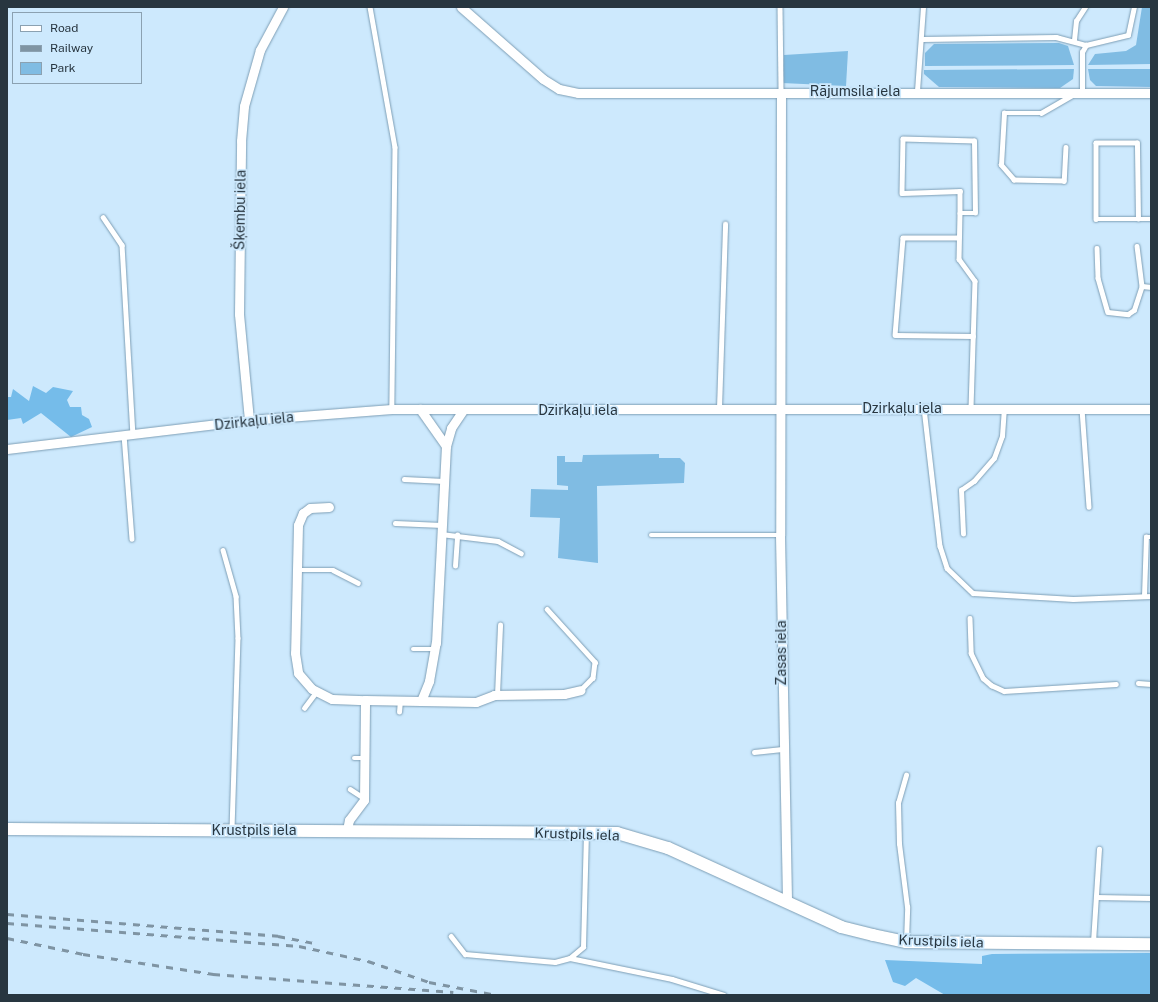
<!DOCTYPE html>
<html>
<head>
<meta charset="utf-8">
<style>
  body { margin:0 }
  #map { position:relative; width:1158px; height:1002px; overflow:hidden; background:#cde9fd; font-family:"Public Sans",sans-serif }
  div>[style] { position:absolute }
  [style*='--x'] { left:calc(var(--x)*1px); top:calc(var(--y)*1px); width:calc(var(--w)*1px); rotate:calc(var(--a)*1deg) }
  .green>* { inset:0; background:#80bce3 }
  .forest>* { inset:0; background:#75bcea }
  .roads { filter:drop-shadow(0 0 1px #7d9eb5) drop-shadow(0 0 1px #7d9eb5) }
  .lane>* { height:4.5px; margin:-2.25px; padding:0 2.25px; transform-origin:2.25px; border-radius:2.25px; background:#fff }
  .street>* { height:9px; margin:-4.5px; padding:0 4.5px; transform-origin:4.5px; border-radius:4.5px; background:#fff }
  .secondary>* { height:12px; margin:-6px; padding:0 6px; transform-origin:6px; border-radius:6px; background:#fff }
  .rail>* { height:3px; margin-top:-1.5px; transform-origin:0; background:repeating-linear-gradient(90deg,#7f94a3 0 7px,transparent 0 14px) }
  span { translate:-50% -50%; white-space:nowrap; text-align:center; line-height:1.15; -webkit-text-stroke:3.5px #cde9fd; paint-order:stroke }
  .street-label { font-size:14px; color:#283640 }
  .frame { position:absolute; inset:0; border:8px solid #283640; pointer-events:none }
  .legend { position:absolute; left:12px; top:12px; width:130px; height:72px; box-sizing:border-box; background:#cde9fd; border:1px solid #8ba1b1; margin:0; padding:5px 7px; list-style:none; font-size:12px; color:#283640 }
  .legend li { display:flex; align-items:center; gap:8px; height:20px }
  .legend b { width:20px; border:1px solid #8ba1b1 }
</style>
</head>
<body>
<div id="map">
  <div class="green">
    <div style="clip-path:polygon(1142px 7px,1151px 7px,1151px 64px,1088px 65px,1095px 54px,1126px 51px,1136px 45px)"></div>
    <div style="clip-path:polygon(1059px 43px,1068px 46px,1074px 65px,925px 66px,925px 53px,934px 44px)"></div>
    <div style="clip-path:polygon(848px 51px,846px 86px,782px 83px,784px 55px)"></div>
    <div style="clip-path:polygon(1074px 69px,1073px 79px,1060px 88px,939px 87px,924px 74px,924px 70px)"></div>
    <div style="clip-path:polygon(1088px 69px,1151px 69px,1151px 87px,1096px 86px,1090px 80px)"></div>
    <div style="clip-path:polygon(659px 454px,659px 458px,680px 458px,685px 463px,684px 483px,597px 486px,598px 563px,558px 558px,560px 518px,530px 517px,531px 489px,568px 490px,568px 486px,557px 485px,557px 456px,565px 456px,565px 462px,582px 462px,583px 455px)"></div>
  </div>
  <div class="forest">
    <div style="clip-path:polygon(33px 386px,46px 393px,53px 387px,73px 391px,67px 400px,70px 407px,81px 407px,82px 415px,89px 419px,92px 427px,71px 437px,41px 413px,23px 424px,21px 418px,7px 420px,7px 397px,11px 397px,13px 389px,29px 401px)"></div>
    <div style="clip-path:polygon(1151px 953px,1151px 995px,945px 995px,916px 978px,905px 986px,893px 982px,885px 960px,982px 964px,982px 956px,992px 954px)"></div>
  </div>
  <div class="roads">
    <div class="lane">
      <div style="--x:370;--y:7;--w:142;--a:79.9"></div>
      <div style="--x:395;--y:147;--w:262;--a:90.7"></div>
      <div style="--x:780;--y:7;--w:86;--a:89.3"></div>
      <div style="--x:922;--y:39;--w:134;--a:-0.9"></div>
      <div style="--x:1056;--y:37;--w:31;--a:15"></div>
      <div style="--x:1074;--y:40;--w:19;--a:-84"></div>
      <div style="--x:1076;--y:21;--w:17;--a:-57"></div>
      <div style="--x:917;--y:91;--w:84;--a:-85.9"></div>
      <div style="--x:1082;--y:93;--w:41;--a:-90"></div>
      <div style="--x:1082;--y:52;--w:8;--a:-60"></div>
      <div style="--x:1086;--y:45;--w:43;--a:-13.4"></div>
      <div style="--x:1128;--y:35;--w:29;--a:-78"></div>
      <div style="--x:1066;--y:147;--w:34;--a:93"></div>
      <div style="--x:1064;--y:181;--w:50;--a:-178.9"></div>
      <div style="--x:1014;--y:180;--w:20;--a:-131"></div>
      <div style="--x:1001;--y:165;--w:52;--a:-86.7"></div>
      <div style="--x:1004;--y:113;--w:37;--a:0"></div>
      <div style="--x:1041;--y:113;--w:36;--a:-30"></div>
      <div style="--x:960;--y:213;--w:15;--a:0"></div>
      <div style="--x:975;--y:213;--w:72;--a:-90.8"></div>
      <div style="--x:974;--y:141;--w:71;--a:-178.4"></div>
      <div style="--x:903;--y:139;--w:54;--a:91.1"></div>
      <div style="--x:902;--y:193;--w:58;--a:-2"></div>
      <div style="--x:960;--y:191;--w:22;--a:90"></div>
      <div style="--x:960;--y:213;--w:46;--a:91.2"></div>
      <div style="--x:959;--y:259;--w:27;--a:54"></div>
      <div style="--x:975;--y:281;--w:127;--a:91.8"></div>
      <div style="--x:103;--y:217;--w:34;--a:56"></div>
      <div style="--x:122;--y:245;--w:189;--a:86.7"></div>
      <div style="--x:1138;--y:219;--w:76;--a:-90.8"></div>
      <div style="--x:1137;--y:143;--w:41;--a:180"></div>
      <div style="--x:1096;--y:143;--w:76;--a:90"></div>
      <div style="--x:1096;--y:219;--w:55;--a:0"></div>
      <div style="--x:959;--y:238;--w:56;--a:180"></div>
      <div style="--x:903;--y:238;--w:97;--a:94.7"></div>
      <div style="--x:895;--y:335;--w:78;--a:0.7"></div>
      <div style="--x:1137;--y:246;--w:40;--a:82.9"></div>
      <div style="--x:1097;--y:248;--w:30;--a:88"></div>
      <div style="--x:1098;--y:278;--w:35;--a:74"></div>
      <div style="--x:1108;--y:312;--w:20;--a:6"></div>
      <div style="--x:1128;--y:314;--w:7;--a:-34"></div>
      <div style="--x:1134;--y:310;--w:25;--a:-72"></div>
      <div style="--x:1142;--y:286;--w:9;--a:6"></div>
      <div style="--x:719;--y:408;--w:184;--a:-88.1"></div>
      <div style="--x:924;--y:408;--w:139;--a:83.4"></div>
      <div style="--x:940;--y:546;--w:23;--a:72"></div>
      <div style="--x:947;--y:568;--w:36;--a:44"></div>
      <div style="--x:973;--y:593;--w:100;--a:3.4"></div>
      <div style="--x:1073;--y:599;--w:78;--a:-2.2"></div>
      <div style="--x:1082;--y:409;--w:98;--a:85.9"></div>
      <div style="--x:124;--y:435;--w:104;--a:85.6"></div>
      <div style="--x:404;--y:479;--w:40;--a:2.9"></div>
      <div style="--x:395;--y:523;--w:47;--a:2.4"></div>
      <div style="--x:441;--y:534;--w:57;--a:7"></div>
      <div style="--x:498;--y:541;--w:26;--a:28"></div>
      <div style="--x:963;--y:534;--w:44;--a:-92.6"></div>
      <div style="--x:961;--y:490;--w:16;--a:-35"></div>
      <div style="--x:974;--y:481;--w:30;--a:-49"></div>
      <div style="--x:994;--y:458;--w:23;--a:-70"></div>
      <div style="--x:1002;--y:436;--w:28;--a:-86"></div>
      <div style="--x:651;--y:535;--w:129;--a:0"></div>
      <div style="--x:223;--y:550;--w:48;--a:74.2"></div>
      <div style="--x:236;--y:596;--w:42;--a:87.3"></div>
      <div style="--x:238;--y:638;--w:192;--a:91.8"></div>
      <div style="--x:455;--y:566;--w:31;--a:-86"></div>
      <div style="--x:298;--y:570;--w:35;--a:0"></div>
      <div style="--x:333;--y:570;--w:28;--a:27"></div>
      <div style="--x:1144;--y:596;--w:59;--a:-88.1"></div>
      <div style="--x:1146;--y:537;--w:5;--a:0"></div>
      <div style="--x:547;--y:609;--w:72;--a:47.8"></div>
      <div style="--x:595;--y:662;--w:16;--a:97"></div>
      <div style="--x:593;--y:678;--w:17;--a:135"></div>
      <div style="--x:970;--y:618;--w:35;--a:88"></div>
      <div style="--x:971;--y:653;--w:28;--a:64"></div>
      <div style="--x:983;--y:678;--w:11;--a:41"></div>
      <div style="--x:991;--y:685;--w:14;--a:25"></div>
      <div style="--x:1004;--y:691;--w:112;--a:-3.6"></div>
      <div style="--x:413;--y:649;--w:21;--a:0"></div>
      <div style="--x:1138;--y:683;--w:13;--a:4"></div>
      <div style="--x:497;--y:695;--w:70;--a:-87.5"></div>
      <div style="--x:304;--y:708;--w:21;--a:-53"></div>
      <div style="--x:399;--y:712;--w:11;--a:-85"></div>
      <div style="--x:754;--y:752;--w:28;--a:-6"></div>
      <div style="--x:354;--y:758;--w:11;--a:0"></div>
      <div style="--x:350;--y:789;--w:17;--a:33"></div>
      <div style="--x:1096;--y:897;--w:55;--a:1"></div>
      <div style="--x:451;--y:936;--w:23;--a:52"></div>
      <div style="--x:465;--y:954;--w:90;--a:5.1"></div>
      <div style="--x:555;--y:962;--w:16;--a:-15"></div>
      <div style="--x:570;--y:958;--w:17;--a:-40"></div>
      <div style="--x:583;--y:947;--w:114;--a:-88.5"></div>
      <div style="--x:906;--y:942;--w:35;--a:-88"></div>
      <div style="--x:907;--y:907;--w:64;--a:-97.2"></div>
      <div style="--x:899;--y:844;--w:41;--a:-91.4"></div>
      <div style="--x:898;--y:803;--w:29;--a:-74"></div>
      <div style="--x:1093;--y:942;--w:93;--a:-86.3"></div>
      <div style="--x:570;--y:958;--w:104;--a:11.6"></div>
      <div style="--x:672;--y:979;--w:54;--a:17.1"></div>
    </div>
    <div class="street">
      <div style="--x:461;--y:7;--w:109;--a:41.3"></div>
      <div style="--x:543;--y:79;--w:19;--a:32"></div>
      <div style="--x:559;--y:89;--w:19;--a:12"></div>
      <div style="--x:578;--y:93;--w:573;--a:0"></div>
      <div style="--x:781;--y:93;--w:442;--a:90.1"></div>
      <div style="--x:780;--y:535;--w:364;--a:88.9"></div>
      <div style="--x:420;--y:409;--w:45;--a:54.9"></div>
      <div style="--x:249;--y:420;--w:106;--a:-95.4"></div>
      <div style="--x:239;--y:314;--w:173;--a:-89.3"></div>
      <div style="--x:241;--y:141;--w:35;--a:-85"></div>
      <div style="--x:244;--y:106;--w:58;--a:-74.1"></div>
      <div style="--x:260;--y:50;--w:49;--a:-61.9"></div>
      <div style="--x:7;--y:449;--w:244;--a:-6.8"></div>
      <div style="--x:249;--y:420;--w:143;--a:-4.4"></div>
      <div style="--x:392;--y:409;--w:759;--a:0"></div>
      <div style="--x:329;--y:507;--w:19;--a:177"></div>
      <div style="--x:310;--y:508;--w:9;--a:144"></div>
      <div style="--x:303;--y:513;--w:13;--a:113"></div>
      <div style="--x:298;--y:525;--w:128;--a:91.3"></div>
      <div style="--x:295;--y:653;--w:20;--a:81"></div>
      <div style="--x:298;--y:673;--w:21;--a:49"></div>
      <div style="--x:312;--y:689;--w:22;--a:27"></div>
      <div style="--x:332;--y:699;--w:33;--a:2"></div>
      <div style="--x:421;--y:701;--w:55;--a:1"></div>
      <div style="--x:476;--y:702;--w:19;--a:-21"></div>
      <div style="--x:494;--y:695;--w:70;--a:-0.8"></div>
      <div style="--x:564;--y:694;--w:17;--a:-13"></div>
      <div style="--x:347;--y:830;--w:10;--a:-79"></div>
      <div style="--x:349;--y:820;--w:25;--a:-53"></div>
      <div style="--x:364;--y:800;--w:100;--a:-89.4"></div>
      <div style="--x:365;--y:700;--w:56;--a:1"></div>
      <div style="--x:421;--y:701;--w:22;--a:-68"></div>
      <div style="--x:429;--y:681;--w:39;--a:-80"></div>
      <div style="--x:436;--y:643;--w:197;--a:-87.1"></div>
      <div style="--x:446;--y:446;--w:19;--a:-74"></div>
      <div style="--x:451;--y:428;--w:22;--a:-56"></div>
    </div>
    <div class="secondary">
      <div style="--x:7;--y:829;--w:610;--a:0.38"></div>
      <div style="--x:617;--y:833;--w:53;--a:16.4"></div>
      <div style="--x:668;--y:848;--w:190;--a:24.5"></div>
      <div style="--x:841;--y:927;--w:33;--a:14"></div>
      <div style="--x:873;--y:935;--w:34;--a:12"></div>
      <div style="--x:906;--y:942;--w:245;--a:0.5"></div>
    </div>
  </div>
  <div class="rail">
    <div style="--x:7;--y:914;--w:272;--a:4.6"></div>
    <div style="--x:278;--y:936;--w:36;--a:11"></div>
    <div style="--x:7;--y:923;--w:293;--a:4.5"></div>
    <div style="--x:299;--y:946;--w:71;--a:12.3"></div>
    <div style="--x:368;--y:961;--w:65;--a:19"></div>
    <div style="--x:429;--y:982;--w:69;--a:10.8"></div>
    <div style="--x:7;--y:938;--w:78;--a:11.9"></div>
    <div style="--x:83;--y:954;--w:132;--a:8.7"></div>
    <div style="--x:213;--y:974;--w:241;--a:4.3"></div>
  </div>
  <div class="street-label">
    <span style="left:855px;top:91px">Rājumsila iela</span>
    <span style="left:240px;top:210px;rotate:-89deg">Šķembu iela</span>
    <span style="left:902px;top:408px">Dzirkaļu iela</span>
    <span style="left:578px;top:410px">Dzirkaļu iela</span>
    <span style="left:254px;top:421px;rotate:-6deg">Dzirkaļu iela</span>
    <span style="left:781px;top:653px;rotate:-90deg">Zasas iela</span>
    <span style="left:254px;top:830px">Krustpils iela</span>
    <span style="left:577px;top:834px;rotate:2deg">Krustpils iela</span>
    <span style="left:941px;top:941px;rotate:2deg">Krustpils iela</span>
  </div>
  <div class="frame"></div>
  <ul class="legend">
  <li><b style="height:5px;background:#fff"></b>Road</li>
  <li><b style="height:5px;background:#7f94a3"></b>Railway</li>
  <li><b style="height:11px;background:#80bce3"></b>Park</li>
  </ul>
</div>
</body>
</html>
